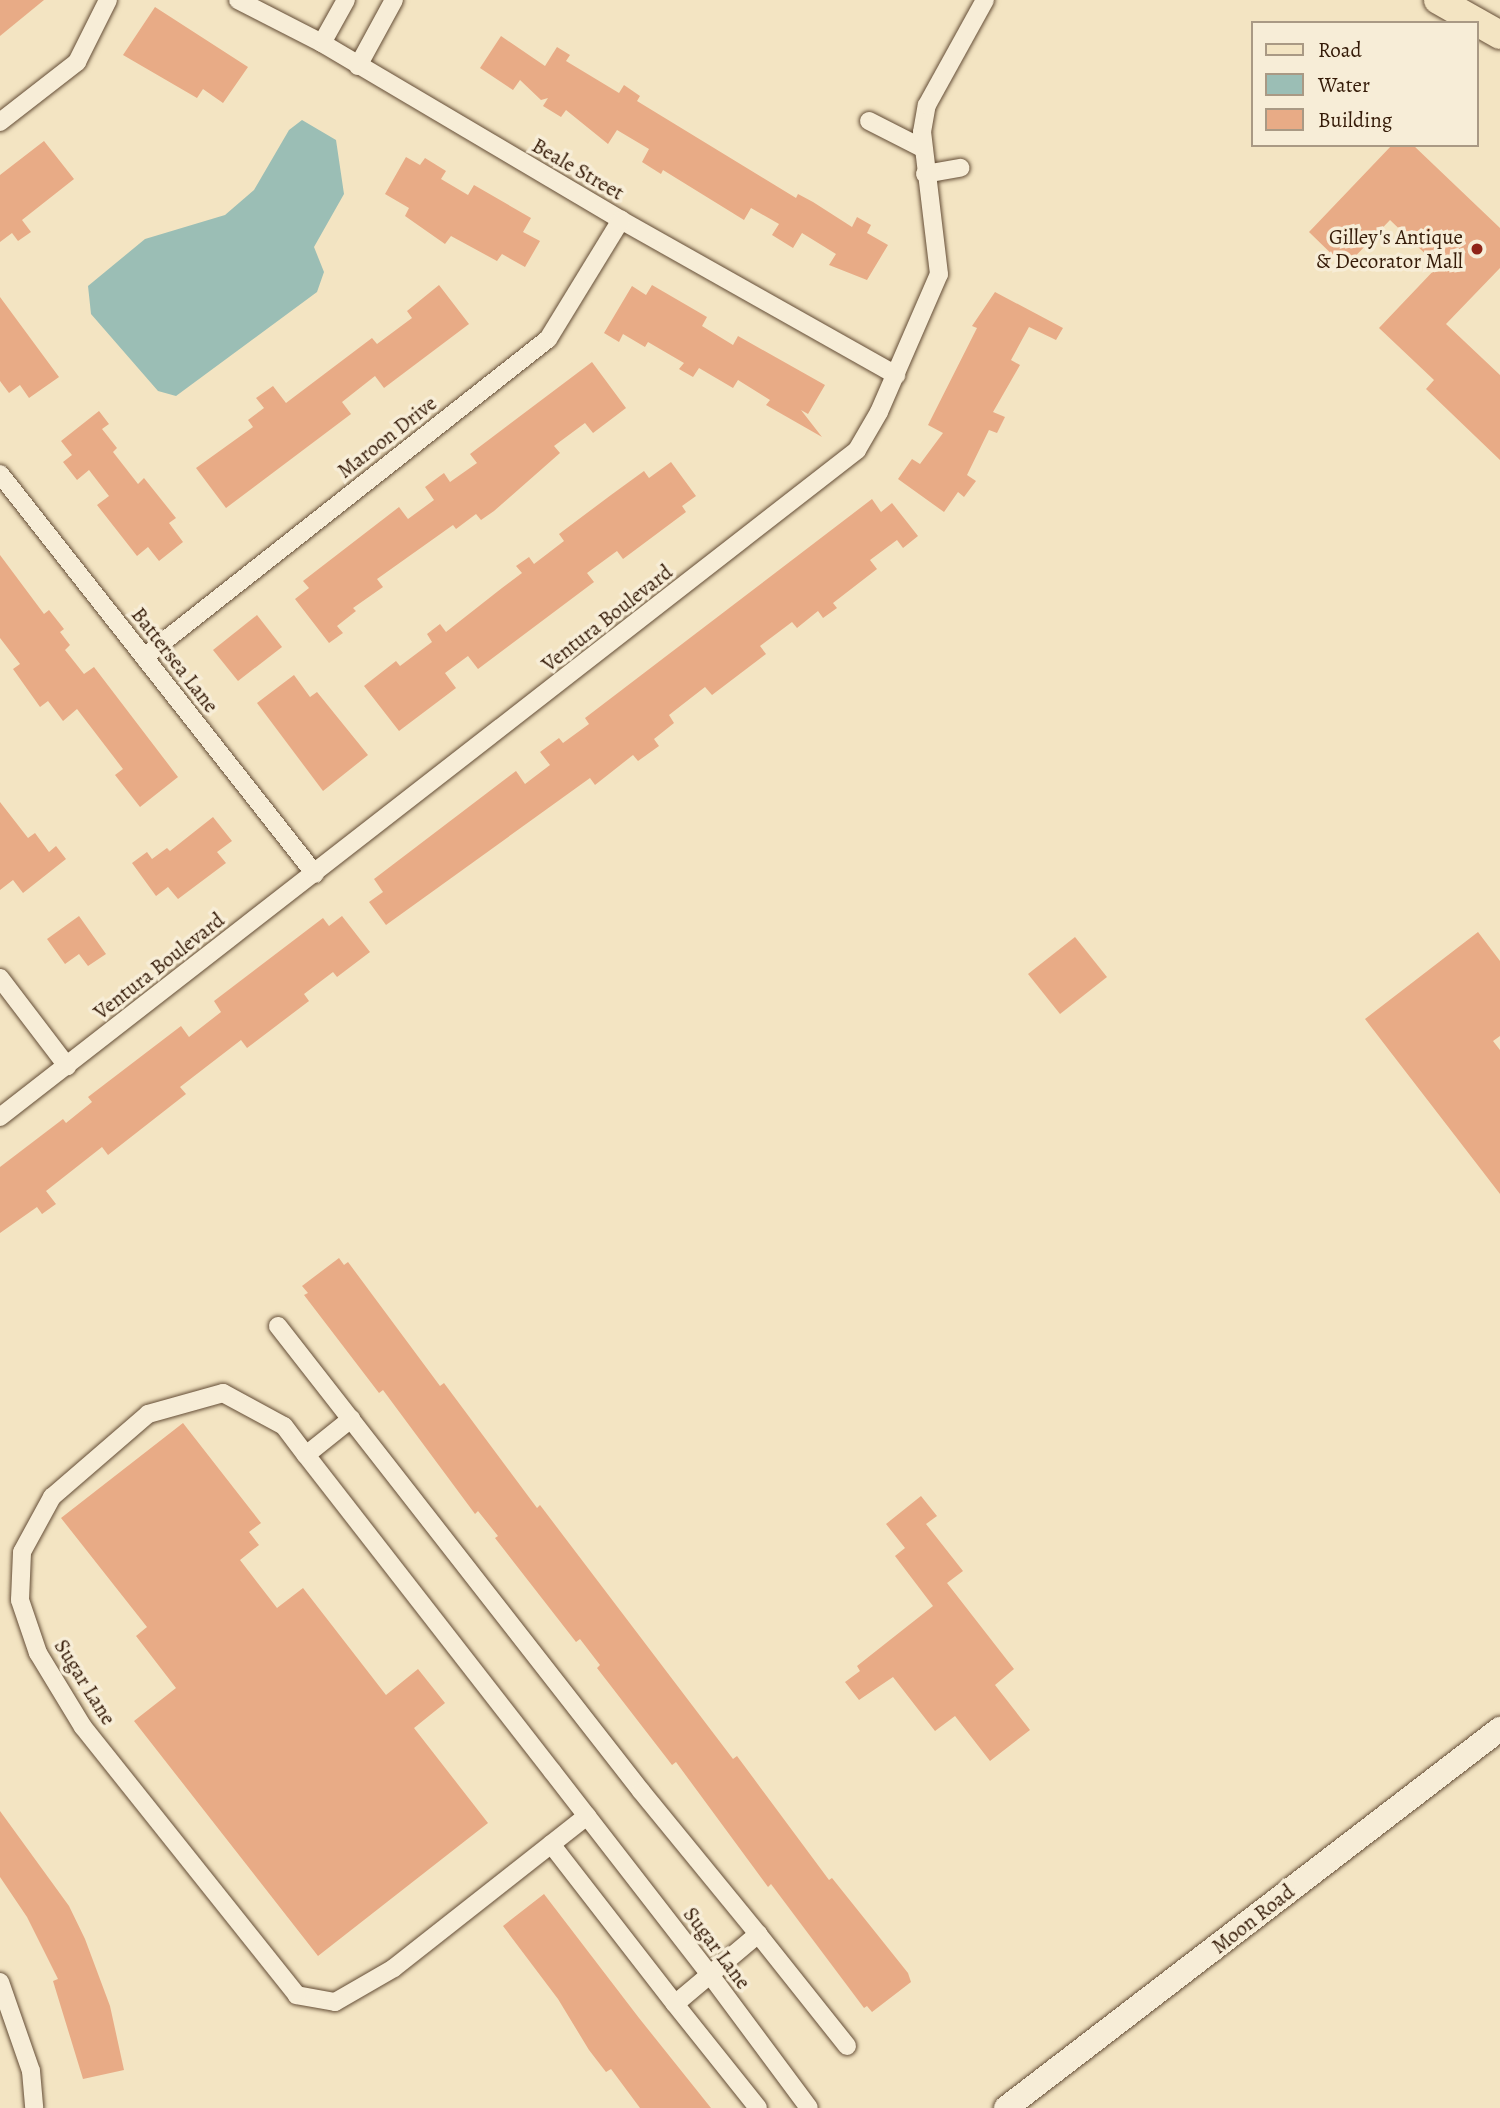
<!DOCTYPE html>
<html>
<head>
<meta charset="utf-8">
<style>
  body { margin:0 }
  #map { position:relative; width:1500px; height:2108px; overflow:hidden; background:#f3e4c2; font-family:Alegreya,serif }
  div>[style] { position:absolute }
  [style*='--x'] { left:calc(var(--x)*1px); top:calc(var(--y)*1px); width:calc(var(--w)*1px); rotate:calc(var(--a)*1deg) }
  .water>* { inset:0; background:#9bbeb5 }
  .building>* { inset:0; background:#e8ab86 }
  .roads { filter:drop-shadow(0 0 2px #644d36) drop-shadow(0 0 2px #644d36) }
  .street>* { height:18px; margin:-9px; padding:0 9px; transform-origin:9px; border-radius:9px; background:#f7edd7 }
  .secondary>* { height:24px; margin:-12px; padding:0 12px; transform-origin:12px; border-radius:12px; background:#f7edd7 }
  .primary>* { height:28px; margin:-14px; padding:0 14px; transform-origin:14px; border-radius:14px; background:#f3e4c2 }
  .dots>* { width:19px; height:19px; translate:-50% -50%; box-sizing:border-box; border:4px solid #f7edd7; border-radius:50% }
  span { translate:-50% -50%; white-space:nowrap; text-align:center; line-height:1.15; -webkit-text-stroke:7px #f7edd7; paint-order:stroke }
  .street-label { font-size:21px; color:#351b08 }
  .poi-label { font-size:21px; color:#351b08 }
  .right { translate:-100% -50%; text-align:right }
  .legend { position:absolute; left:1251px; top:21px; width:228px; height:126px; box-sizing:border-box; background:#f7edd7; border:2px solid #a99984; margin:0; padding:9px 12px; list-style:none; font-size:21px; color:#351b08 }
  .legend li { display:flex; align-items:center; gap:14px; height:35px }
  .legend b { width:35px; border:2px solid #a99984 }
</style>
</head>
<body>
<div id="map">
  <div class="water">
    <div style="clip-path:polygon(302px 120px,336px 140px,344px 194px,314px 247px,324px 272px,317px 292px,176px 396px,158px 391px,91px 314px,88px 286px,145px 239px,225px 215px,254px 190px,289px 130px)"></div>
  </div>
  <div class="building">
    <div style="clip-path:polygon(0 0,44px 0,0 36px)"></div>
    <div style="clip-path:polygon(155px 7px,248px 67px,223px 103px,203px 89px,197px 98px,123px 55px)"></div>
    <div style="clip-path:polygon(501px 36px,545px 66px,557px 47px,570px 55px,566px 61px,619px 93px,624px 85px,640px 96px,637px 101px,796px 198px,798px 194px,813px 202px,852px 227px,857px 217px,871px 225px,867px 233px,888px 245px,867px 280px,829px 265px,836px 254px,802px 233px,793px 248px,772px 235px,779px 224px,751px 208px,744px 220px,663px 170px,661px 174px,642px 162px,649px 149px,617px 130px,608px 144px,566px 110px,561px 117px,543px 106px,548px 98px,541px 100px,520px 80px,513px 90px,480px 68px)"></div>
    <div style="clip-path:polygon(44px 141px,74px 179px,22px 220px,31px 232px,18px 241px,12px 233px,0 242px,0 175px)"></div>
    <div style="clip-path:polygon(1392px 145px,1413px 145px,1500px 228px,1500px 268px,1446px 324px,1500px 375px,1500px 460px,1426px 389px,1434px 380px,1379px 328px,1438px 266px,1390px 220px,1345px 267px,1309px 232px)"></div>
    <div style="clip-path:polygon(406px 157px,420px 165px,425px 158px,446px 171px,441px 179px,468px 195px,474px 185px,531px 218px,523px 232px,540px 241px,525px 267px,502px 254px,497px 261px,451px 236px,445px 244px,405px 216px,409px 208px,385px 194px)"></div>
    <div style="clip-path:polygon(439px 285px,469px 324px,384px 388px,375px 376px,342px 402px,351px 414px,226px 508px,196px 468px,253px 427px,248px 420px,264px 408px,256px 398px,273px 386px,286px 403px,372px 338px,377px 344px,412px 318px,407px 311px)"></div>
    <div style="clip-path:polygon(652px 285px,707px 317px,702px 326px,733px 345px,738px 336px,825px 385px,808px 414px,801px 410px,822px 437px,766px 405px,770px 400px,738px 380px,733px 388px,699px 368px,693px 377px,679px 369px,684px 363px,648px 342px,645px 347px,623px 334px,619px 342px,604px 333px,632px 286px,646px 295px)"></div>
    <div style="clip-path:polygon(995px 292px,1063px 328px,1056px 340px,1029px 327px,1011px 360px,1020px 365px,993px 412px,1005px 417px,997px 433px,989px 430px,967px 475px,976px 481px,964px 497px,958px 492px,944px 512px,898px 479px,912px 459px,920px 464px,943px 433px,928px 425px,977px 328px,972px 326px)"></div>
    <div style="clip-path:polygon(0 297px,59px 377px,29px 398px,20px 385px,9px 393px,0 381px)"></div>
    <div style="clip-path:polygon(592px 362px,626px 408px,593px 433px,585px 423px,554px 446px,560px 453px,494px 511px,481px 520px,476px 514px,456px 529px,453px 525px,377px 579px,383px 587px,353px 608px,356px 611px,337px 626px,343px 633px,329px 643px,295px 599px,309px 588px,303px 581px,399px 507px,408px 519px,434px 500px,425px 487px,444px 473px,450px 482px,477px 463px,470px 454px)"></div>
    <div style="clip-path:polygon(99px 411px,109px 424px,102px 429px,117px 448px,113px 452px,138px 484px,144px 478px,176px 518px,169px 523px,183px 542px,159px 561px,148px 547px,137px 556px,97px 505px,109px 496px,89px 470px,77px 480px,63px 462px,72px 455px,61px 441px)"></div>
    <div style="clip-path:polygon(671px 462px,696px 496px,682px 506px,686px 512px,623px 559px,617px 551px,587px 573px,594px 582px,478px 669px,468px 656px,445px 673px,456px 688px,399px 731px,364px 686px,396px 661px,400px 666px,432px 642px,427px 634px,440px 624px,446px 632px,502px 588px,522px 573px,516px 566px,529px 557px,534px 564px,564px 541px,559px 534px,611px 495px,644px 471px,649px 478px)"></div>
    <div style="clip-path:polygon(872px 499px,881px 512px,892px 503px,918px 536px,903px 548px,897px 540px,870px 560px,877px 569px,833px 603px,837px 608px,823px 618px,818px 611px,797px 628px,792px 622px,760px 646px,766px 654px,712px 695px,705px 687px,669px 715px,674px 723px,654px 739px,659px 746px,638px 761px,633px 755px,595px 785px,590px 778px,386px 925px,369px 902px,383px 892px,374px 879px,516px 771px,525px 784px,550px 765px,540px 752px,559px 738px,563px 743px,589px 724px,585px 718px)"></div>
    <div style="clip-path:polygon(0 555px,44px 614px,49px 610px,64px 629px,60px 632px,70px 645px,65px 650px,84px 674px,94px 667px,178px 777px,140px 807px,115px 775px,123px 769px,77px 709px,63px 721px,48px 701px,40px 707px,13px 669px,20px 664px,0 638px)"></div>
    <div style="clip-path:polygon(257px 615px,282px 647px,238px 681px,213px 650px)"></div>
    <div style="clip-path:polygon(294px 675px,310px 697px,317px 692px,368px 755px,323px 791px,257px 703px)"></div>
    <div style="clip-path:polygon(0 802px,28px 838px,35px 833px,49px 852px,56px 846px,66px 859px,23px 893px,13px 880px,0 890px)"></div>
    <div style="clip-path:polygon(213px 817px,232px 841px,217px 852px,226px 863px,178px 899px,168px 887px,156px 896px,132px 863px,147px 852px,152px 859px,167px 848px,170px 851px)"></div>
    <div style="clip-path:polygon(79px 916px,106px 954px,88px 966px,79px 954px,65px 964px,47px 939px)"></div>
    <div style="clip-path:polygon(342px 916px,370px 952px,337px 977px,333px 972px,304px 994px,309px 1001px,247px 1048px,241px 1040px,180px 1087px,186px 1094px,108px 1155px,102px 1147px,46px 1191px,56px 1204px,42px 1214px,37px 1207px,0 1233px,0 1167px,63px 1119px,66px 1123px,92px 1102px,88px 1097px,181px 1026px,189px 1037px,221px 1012px,214px 1001px,323px 918px,329px 926px)"></div>
    <div style="clip-path:polygon(1478px 932px,1500px 961px,1500px 1036px,1493px 1041px,1500px 1050px,1500px 1194px,1365px 1019px)"></div>
    <div style="clip-path:polygon(1075px 937px,1107px 977px,1060px 1014px,1028px 974px)"></div>
    <div style="clip-path:polygon(339px 1258px,344px 1265px,348px 1262px,440px 1386px,444px 1383px,537px 1508px,540px 1505px,733px 1759px,737px 1756px,829px 1880px,832px 1878px,908px 1973px,911px 1982px,872px 2012px,867px 2006px,864px 2008px,771px 1884px,768px 1887px,676px 1762px,672px 1765px,597px 1668px,600px 1665px,580px 1639px,576px 1642px,495px 1538px,498px 1536px,478px 1511px,475px 1514px,383px 1390px,379px 1393px,304px 1295px,308px 1293px,302px 1286px)"></div>
    <div style="clip-path:polygon(183px 1423px,261px 1523px,249px 1532px,259px 1545px,240px 1560px,277px 1608px,303px 1588px,386px 1695px,418px 1669px,445px 1703px,414px 1728px,488px 1823px,318px 1956px,134px 1721px,176px 1688px,136px 1636px,147px 1627px,61px 1518px)"></div>
    <div style="clip-path:polygon(921px 1496px,937px 1516px,926px 1524px,963px 1571px,947px 1583px,1014px 1669px,995px 1685px,1030px 1730px,990px 1761px,955px 1716px,935px 1731px,893px 1677px,859px 1700px,845px 1682px,860px 1671px,857px 1666px,933px 1606px,895px 1556px,905px 1548px,886px 1524px)"></div>
    <div style="clip-path:polygon(0 1811px,69px 1906px,85px 1939px,110px 2006px,124px 2070px,83px 2079px,53px 1981px,58px 1979px,27px 1917px,0 1877px)"></div>
    <div style="clip-path:polygon(544px 1894px,639px 2018px,711px 2108px,640px 2108px,611px 2069px,606px 2072px,589px 2050px,558px 1999px,503px 1926px)"></div>
  </div>
  <div class="roads">
    <div class="street">
      <div style="--x:238;--y:0;--w:94;--a:27.1"></div>
      <div style="--x:322;--y:43;--w:347;--a:30.6"></div>
      <div style="--x:621;--y:220;--w:316;--a:29.4"></div>
      <div style="--x:322;--y:43;--w:49;--a:-60.8"></div>
      <div style="--x:358;--y:66;--w:75;--a:-61.4"></div>
      <div style="--x:869;--y:121;--w:59;--a:27"></div>
      <div style="--x:0;--y:122;--w:98;--a:-37.9"></div>
      <div style="--x:77;--y:62;--w:69;--a:-63.4"></div>
      <div style="--x:925;--y:174;--w:36;--a:-10"></div>
      <div style="--x:0;--y:474;--w:509;--a:51.78"></div>
      <div style="--x:144;--y:657;--w:514;--a:-38.21"></div>
      <div style="--x:548;--y:339;--w:140;--a:-58.5"></div>
      <div style="--x:0;--y:978;--w:111;--a:52.7"></div>
      <div style="--x:0;--y:1117;--w:1086;--a:-37.89"></div>
      <div style="--x:857;--y:450;--w:44;--a:-59.9"></div>
      <div style="--x:879;--y:412;--w:150;--a:-66.5"></div>
      <div style="--x:939;--y:274;--w:143;--a:-96.8"></div>
      <div style="--x:922;--y:132;--w:27;--a:-80"></div>
      <div style="--x:927;--y:105;--w:120;--a:-61.1"></div>
      <div style="--x:278;--y:1326;--w:590;--a:52.02"></div>
      <div style="--x:641;--y:1791;--w:185;--a:50.7"></div>
      <div style="--x:306;--y:1455;--w:58;--a:-38.7"></div>
      <div style="--x:587;--y:1816;--w:246;--a:141.8"></div>
      <div style="--x:394;--y:1968;--w:68;--a:150"></div>
      <div style="--x:335;--y:2002;--w:39;--a:-170"></div>
      <div style="--x:297;--y:1995;--w:343;--a:-128.6"></div>
      <div style="--x:83;--y:1727;--w:87;--a:-121.3"></div>
      <div style="--x:38;--y:1653;--w:56;--a:-108.8"></div>
      <div style="--x:20;--y:1600;--w:48;--a:-87.6"></div>
      <div style="--x:22;--y:1552;--w:63;--a:-61.4"></div>
      <div style="--x:52;--y:1497;--w:127;--a:-40.8"></div>
      <div style="--x:148;--y:1414;--w:78;--a:-15.6"></div>
      <div style="--x:223;--y:1393;--w:69;--a:28.4"></div>
      <div style="--x:284;--y:1426;--w:36;--a:53"></div>
      <div style="--x:306;--y:1455;--w:400;--a:52.1"></div>
      <div style="--x:552;--y:1771;--w:259;--a:52.2"></div>
      <div style="--x:711;--y:1976;--w:164;--a:53.4"></div>
      <div style="--x:551;--y:1844;--w:202;--a:52.2"></div>
      <div style="--x:675;--y:2004;--w:109;--a:-40.1"></div>
      <div style="--x:758;--y:1934;--w:143;--a:51.5"></div>
      <div style="--x:0;--y:1982;--w:94;--a:70.8"></div>
      <div style="--x:31;--y:2071;--w:37;--a:85"></div>
      <div style="--x:675;--y:2004;--w:133;--a:51.4"></div>
    </div>
    <div class="secondary">
      <div style="--x:1006;--y:2108;--w:623;--a:-37.5"></div>
    </div>
    <div class="primary">
      <div style="--x:1438;--y:0;--w:71;--a:29.4"></div>
    </div>
  </div>
  <div class="dots">
    <div style="left:1477px;top:249px;background:#8f2418"></div>
  </div>
  <div class="street-label">
    <span style="left:578px;top:169px;rotate:30deg">Beale Street</span>
    <span style="left:387px;top:437px;rotate:-38deg">Maroon Drive</span>
    <span style="left:607px;top:618px;rotate:-38deg">Ventura Boulevard</span>
    <span style="left:175px;top:660px;rotate:52deg">Battersea Lane</span>
    <span style="left:159px;top:966px;rotate:-38deg">Ventura Boulevard</span>
    <span style="left:85px;top:1682px;rotate:58deg">Sugar Lane</span>
    <span style="left:1253px;top:1919px;rotate:-38deg">Moon Road</span>
    <span style="left:717px;top:1948px;rotate:53deg">Sugar Lane</span>
  </div>
  <div class="poi-label">
    <span class="right" style="left:1463px;top:249px">Gilley's Antique<br>&amp; Decorator Mall</span>
  </div>
  <ul class="legend">
  <li><b style="height:9px;background:#f3e4c2"></b>Road</li>
  <li><b style="height:19px;background:#9bbeb5"></b>Water</li>
  <li><b style="height:19px;background:#e8ab86"></b>Building</li>
  </ul>
</div>
</body>
</html>
